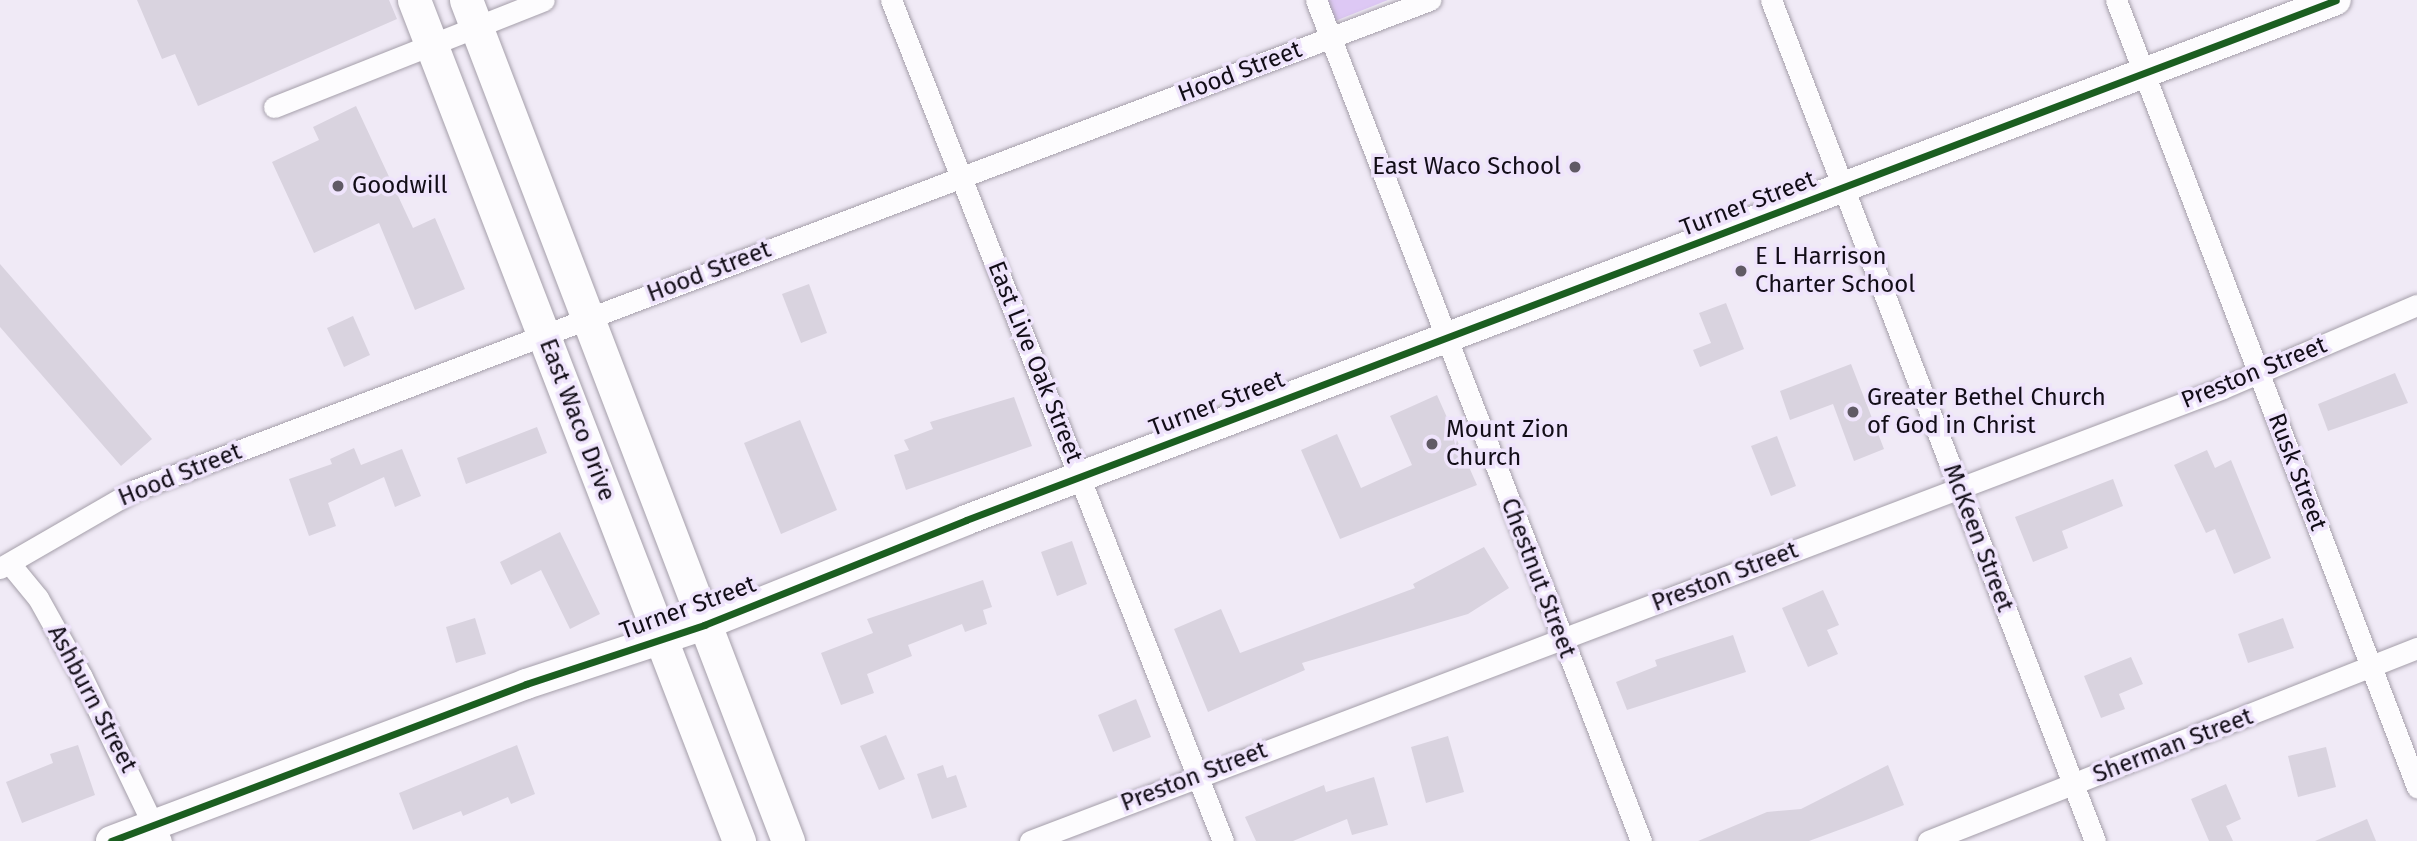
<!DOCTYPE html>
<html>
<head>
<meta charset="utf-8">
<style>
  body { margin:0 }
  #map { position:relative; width:2417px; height:841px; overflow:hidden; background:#f0eaf6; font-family:"Fira Sans",sans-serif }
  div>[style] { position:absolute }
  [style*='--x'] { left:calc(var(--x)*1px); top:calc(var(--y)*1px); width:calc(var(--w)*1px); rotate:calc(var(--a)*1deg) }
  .green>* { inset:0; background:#ddc8f4 }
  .building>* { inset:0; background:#d9d3df }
  .roads { filter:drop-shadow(0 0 2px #a59faa) drop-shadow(0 0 2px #a59faa) }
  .street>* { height:21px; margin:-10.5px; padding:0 10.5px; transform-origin:10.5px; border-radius:10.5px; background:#fdfcfe }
  .secondary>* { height:30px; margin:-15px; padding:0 15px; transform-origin:15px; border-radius:15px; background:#fdfcfe }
  .primary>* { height:33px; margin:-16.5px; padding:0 16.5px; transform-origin:16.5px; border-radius:16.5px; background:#fdfcfe }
  .cycleway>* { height:7px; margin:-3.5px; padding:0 3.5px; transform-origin:3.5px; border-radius:3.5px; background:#1b5e20 }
  .dots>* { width:19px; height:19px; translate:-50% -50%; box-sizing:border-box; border:4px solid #efe4fc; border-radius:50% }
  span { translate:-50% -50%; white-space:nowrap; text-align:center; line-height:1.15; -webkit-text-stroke:7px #efe4fc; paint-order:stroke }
  .street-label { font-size:24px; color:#120d17 }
  .poi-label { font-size:24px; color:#120d17 }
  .right { translate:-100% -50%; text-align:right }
  .left { translate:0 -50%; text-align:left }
</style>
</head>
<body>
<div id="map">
  <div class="green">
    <div style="clip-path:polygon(1321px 0,1388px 0,1330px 23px)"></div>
  </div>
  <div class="building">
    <div style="clip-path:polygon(137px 0,389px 0,397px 19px,198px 106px,175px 54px,162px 59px)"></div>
    <div style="clip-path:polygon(356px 106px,413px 228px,435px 218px,465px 289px,415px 310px,379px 223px,314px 253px,272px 162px,319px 140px,313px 127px)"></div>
    <div style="clip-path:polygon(0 264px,152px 439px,121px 466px,0 327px)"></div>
    <div style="clip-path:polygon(809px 284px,827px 333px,801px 343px,782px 294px)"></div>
    <div style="clip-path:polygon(1726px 303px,1744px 349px,1700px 367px,1693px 350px,1711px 343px,1699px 313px)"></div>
    <div style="clip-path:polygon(353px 316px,370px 355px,344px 367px,327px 328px)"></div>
    <div style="clip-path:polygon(1851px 364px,1884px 449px,1854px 461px,1833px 404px,1790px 420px,1780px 391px)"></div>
    <div style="clip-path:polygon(2395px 373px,2408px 403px,2328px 431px,2318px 404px)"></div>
    <div style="clip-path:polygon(1437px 395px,1477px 485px,1340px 539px,1301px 450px,1337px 434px,1361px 488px,1412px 465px,1390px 416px)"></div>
    <div style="clip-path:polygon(1014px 397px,1032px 446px,906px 490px,894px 455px,909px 450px,904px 440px,933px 429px,930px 422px)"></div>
    <div style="clip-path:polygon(800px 420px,837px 510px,781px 534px,744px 443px)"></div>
    <div style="clip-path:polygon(537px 427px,547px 453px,466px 484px,457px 458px)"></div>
    <div style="clip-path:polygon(1777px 436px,1796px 486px,1771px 496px,1751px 446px)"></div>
    <div style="clip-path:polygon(354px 448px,361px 465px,402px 449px,421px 496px,395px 507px,384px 477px,328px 503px,336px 526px,309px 536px,289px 479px,332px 464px,330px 459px)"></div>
    <div style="clip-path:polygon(2207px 450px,2215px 468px,2231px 460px,2271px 558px,2234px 574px,2215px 529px,2206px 533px,2174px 465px)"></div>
    <div style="clip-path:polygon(2113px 479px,2123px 506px,2062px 531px,2068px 548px,2033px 562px,2015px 517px)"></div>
    <div style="clip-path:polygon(560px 532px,600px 614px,570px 629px,541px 570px,511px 585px,500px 562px)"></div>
    <div style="clip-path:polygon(1072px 541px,1087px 584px,1057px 596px,1041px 552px)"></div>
    <div style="clip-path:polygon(1484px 547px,1509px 588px,1468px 614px,1302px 663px,1305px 670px,1208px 712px,1174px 629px,1221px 609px,1240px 653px,1415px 588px,1413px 584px)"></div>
    <div style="clip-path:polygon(983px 580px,992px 607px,983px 610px,987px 624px,965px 632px,962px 624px,908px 645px,912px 656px,867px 674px,874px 693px,841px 705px,821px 653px,873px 633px,867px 619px)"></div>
    <div style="clip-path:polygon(1823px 590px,1839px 625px,1827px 630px,1838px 654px,1808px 667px,1782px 608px)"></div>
    <div style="clip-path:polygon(475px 618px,486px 654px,456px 663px,446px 627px)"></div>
    <div style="clip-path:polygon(2283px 618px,2294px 648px,2248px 663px,2238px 634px)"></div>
    <div style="clip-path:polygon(1733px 635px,1746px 672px,1627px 710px,1616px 682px,1657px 666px,1655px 660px)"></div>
    <div style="clip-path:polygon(2131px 657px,2143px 684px,2119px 694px,2125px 709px,2101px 718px,2084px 676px)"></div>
    <div style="clip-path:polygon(1136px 699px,1151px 737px,1113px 752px,1098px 715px)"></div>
    <div style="clip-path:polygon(886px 735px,905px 779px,879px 790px,860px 746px)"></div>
    <div style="clip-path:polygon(1448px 736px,1464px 792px,1426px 803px,1411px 747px)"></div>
    <div style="clip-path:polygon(78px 745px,95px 795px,22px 823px,6px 782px,53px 763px,50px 754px)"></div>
    <div style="clip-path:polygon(517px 745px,535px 794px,511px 804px,508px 797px,463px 816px,461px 811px,413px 830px,399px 793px)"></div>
    <div style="clip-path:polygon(2326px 747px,2336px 787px,2298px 797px,2288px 756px)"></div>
    <div style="clip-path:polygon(943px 765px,947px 778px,956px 775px,967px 807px,932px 819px,917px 774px)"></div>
    <div style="clip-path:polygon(1888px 765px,1904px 805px,1866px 820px,1809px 841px,1698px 841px,1767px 812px,1801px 809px)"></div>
    <div style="clip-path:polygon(1374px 777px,1388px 825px,1352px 835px,1347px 819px,1293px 841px,1256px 841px,1245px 817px,1324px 785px,1326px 792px)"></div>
    <div style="clip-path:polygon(2226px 784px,2241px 819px,2226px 826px,2233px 841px,2209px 841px,2191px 799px)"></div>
    <div style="clip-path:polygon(2367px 819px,2376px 841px,2315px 841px)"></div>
  </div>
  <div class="roads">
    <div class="street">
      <div style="--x:891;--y:0;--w:904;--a:68.46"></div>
      <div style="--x:1316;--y:0;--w:902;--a:68.87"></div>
      <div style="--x:1771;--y:0;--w:901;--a:68.93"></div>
      <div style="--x:2116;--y:0;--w:843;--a:69.07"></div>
      <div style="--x:274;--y:107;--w:290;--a:-21.6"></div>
      <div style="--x:10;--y:564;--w:44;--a:50.5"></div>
      <div style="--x:38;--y:598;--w:90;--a:60.9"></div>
      <div style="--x:82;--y:677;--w:182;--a:64.3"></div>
      <div style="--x:0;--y:568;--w:156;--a:-30"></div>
      <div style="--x:135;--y:490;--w:1385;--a:-20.73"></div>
      <div style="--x:1030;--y:841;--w:1276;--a:-20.79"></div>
      <div style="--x:2223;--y:388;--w:211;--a:-23.2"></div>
      <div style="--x:1928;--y:841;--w:526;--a:-21.54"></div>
    </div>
    <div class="secondary">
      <div style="--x:111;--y:841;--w:444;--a:-20.7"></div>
      <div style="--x:526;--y:684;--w:188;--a:-18.3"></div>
      <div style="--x:704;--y:625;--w:282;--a:-21.8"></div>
      <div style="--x:966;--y:520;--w:1465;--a:-20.78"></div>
    </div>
    <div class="primary">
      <div style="--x:414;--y:0;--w:902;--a:68.87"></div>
      <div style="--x:466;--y:0;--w:901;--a:69.05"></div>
    </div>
  </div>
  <div class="cycleway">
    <div style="--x:111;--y:841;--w:444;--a:-20.7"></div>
    <div style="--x:526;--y:684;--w:188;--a:-18.3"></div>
    <div style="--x:704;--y:625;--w:282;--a:-21.8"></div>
    <div style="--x:966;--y:520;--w:1465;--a:-20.78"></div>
  </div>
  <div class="dots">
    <div style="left:1575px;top:167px;background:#605a65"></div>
    <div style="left:338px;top:186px;background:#605a65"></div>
    <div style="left:1741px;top:271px;background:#605a65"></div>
    <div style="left:1853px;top:412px;background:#605a65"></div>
    <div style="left:1432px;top:444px;background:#605a65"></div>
  </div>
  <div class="street-label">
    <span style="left:1240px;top:72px;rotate:-21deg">Hood Street</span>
    <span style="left:1748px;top:204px;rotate:-21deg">Turner Street</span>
    <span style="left:709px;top:272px;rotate:-21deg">Hood Street</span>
    <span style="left:1035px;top:362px;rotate:68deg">East Live Oak Street</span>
    <span style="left:2254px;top:373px;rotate:-22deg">Preston Street</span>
    <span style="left:1217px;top:404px;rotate:-21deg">Turner Street</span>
    <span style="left:577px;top:420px;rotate:69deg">East Waco Drive</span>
    <span style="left:2297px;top:472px;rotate:69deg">Rusk Street</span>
    <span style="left:180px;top:475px;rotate:-22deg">Hood Street</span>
    <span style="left:1978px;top:538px;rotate:69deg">McKeen Street</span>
    <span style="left:1725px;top:577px;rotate:-21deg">Preston Street</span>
    <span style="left:1538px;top:578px;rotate:69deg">Chestnut Street</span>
    <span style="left:688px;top:608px;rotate:-20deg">Turner Street</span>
    <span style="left:92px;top:699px;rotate:62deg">Ashburn Street</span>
    <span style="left:2173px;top:746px;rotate:-21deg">Sherman Street</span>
    <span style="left:1194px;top:777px;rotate:-21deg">Preston Street</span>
  </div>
  <div class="poi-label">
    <span class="right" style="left:1561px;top:167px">East Waco School</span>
    <span class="left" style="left:352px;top:186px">Goodwill</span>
    <span class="left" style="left:1755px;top:271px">E L Harrison<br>Charter School</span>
    <span class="left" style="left:1867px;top:412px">Greater Bethel Church<br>of God in Christ</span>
    <span class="left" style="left:1446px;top:444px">Mount Zion<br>Church</span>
  </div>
</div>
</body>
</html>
